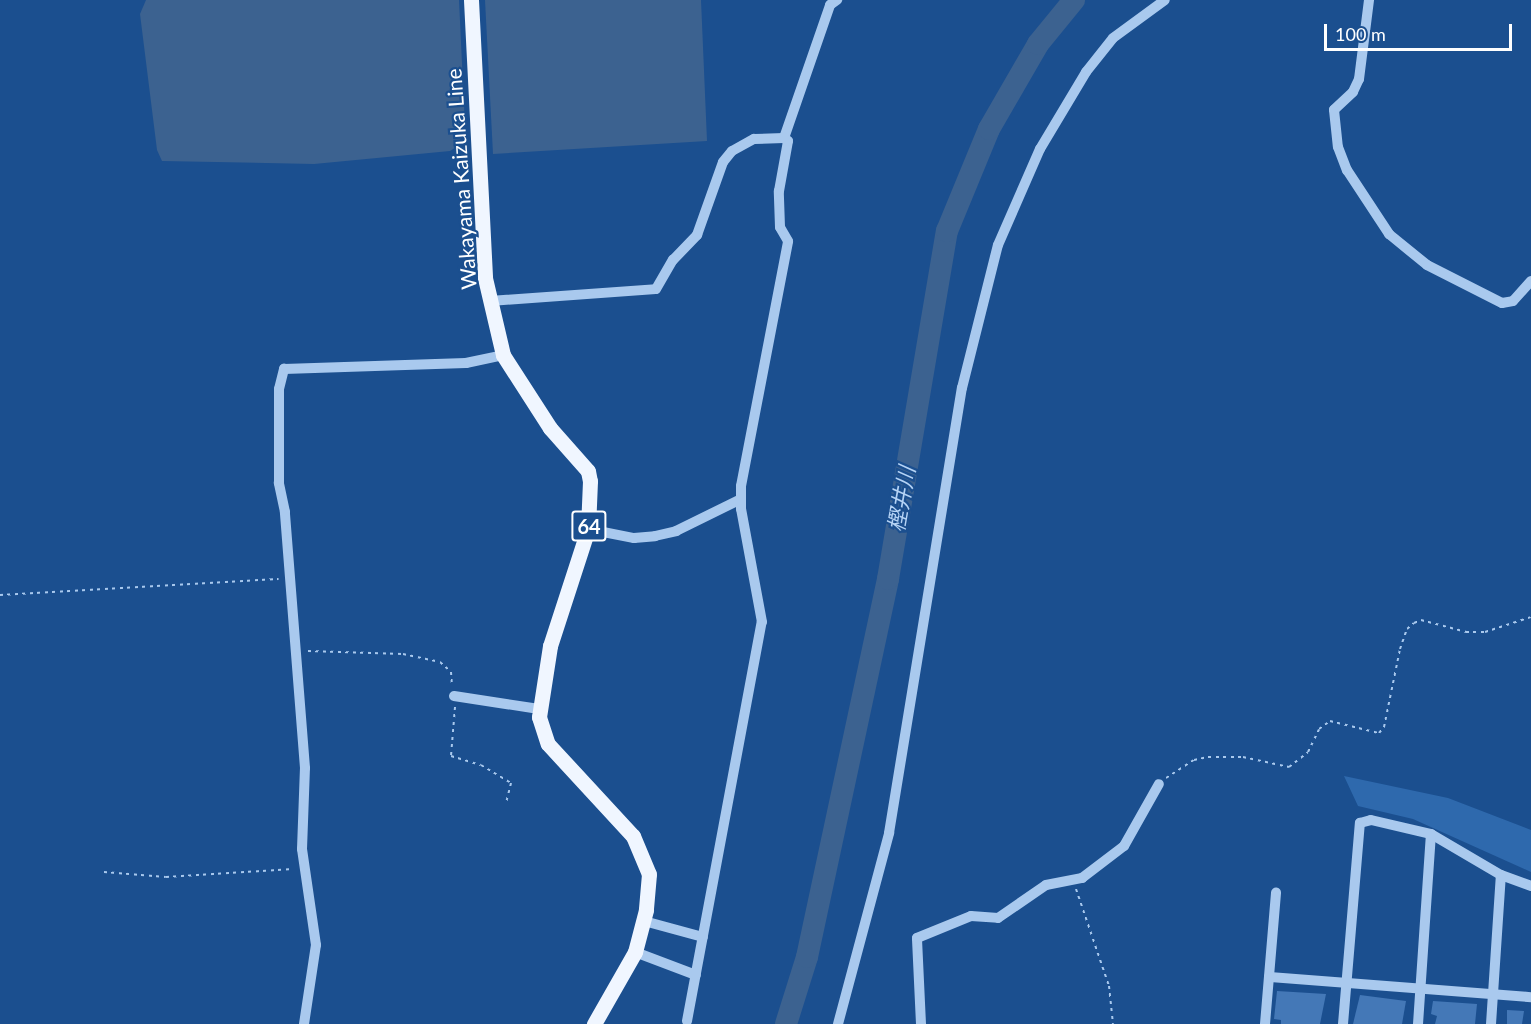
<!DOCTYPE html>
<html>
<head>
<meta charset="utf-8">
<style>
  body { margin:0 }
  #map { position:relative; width:1531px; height:1024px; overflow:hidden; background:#1b4f8f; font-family:Lato,"Noto Sans JP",sans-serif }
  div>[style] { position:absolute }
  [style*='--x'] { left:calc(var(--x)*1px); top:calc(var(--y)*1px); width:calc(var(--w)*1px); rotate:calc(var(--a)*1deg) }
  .green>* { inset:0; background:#2e69ad }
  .water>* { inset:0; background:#3c6290 }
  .river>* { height:22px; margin:-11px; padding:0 11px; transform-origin:11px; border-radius:11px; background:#3c6290 }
  .building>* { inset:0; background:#4478b7 }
  .path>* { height:2px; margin-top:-1px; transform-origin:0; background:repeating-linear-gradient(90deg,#a9c9ee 0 3px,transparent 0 7.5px) }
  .minor>* { height:10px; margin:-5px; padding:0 5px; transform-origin:5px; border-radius:5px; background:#a9c9ee }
  .major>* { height:15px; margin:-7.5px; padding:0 7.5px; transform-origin:7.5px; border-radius:7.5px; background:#f0f6ff }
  span { translate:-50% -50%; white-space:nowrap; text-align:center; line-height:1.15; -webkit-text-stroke:4.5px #1b4f8f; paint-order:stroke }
  .shield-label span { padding:2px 4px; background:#1b4f8f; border:2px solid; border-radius:4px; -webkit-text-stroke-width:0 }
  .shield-label { font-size:20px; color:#fff; font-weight:700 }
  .street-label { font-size:21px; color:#fff }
  .water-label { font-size:22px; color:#b5d3f5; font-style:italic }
  .scale { position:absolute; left:1324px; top:24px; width:188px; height:27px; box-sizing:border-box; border:3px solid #fff; border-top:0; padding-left:8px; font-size:18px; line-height:21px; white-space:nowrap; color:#fff; -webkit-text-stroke:4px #1b4f8f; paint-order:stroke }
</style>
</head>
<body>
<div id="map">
  <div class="green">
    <div style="clip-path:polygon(1344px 776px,1448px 798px,1531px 830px,1531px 872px,1413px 819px,1358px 806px)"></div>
  </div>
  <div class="water">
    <div style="clip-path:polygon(146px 0,459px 0,465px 127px,458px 146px,450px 151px,314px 164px,162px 161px,157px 150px,140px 14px)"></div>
    <div style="clip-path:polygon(485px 0,701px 0,707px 141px,493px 154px)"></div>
  </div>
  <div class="river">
    <div style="--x:786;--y:1024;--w:70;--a:-72.6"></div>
    <div style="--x:807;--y:957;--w:387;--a:-77.9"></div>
    <div style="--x:888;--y:579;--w:353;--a:-80.4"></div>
    <div style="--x:947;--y:231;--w:110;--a:-67.6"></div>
    <div style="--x:989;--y:129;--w:98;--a:-60"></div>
    <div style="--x:1038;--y:44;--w:57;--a:-50.7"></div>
  </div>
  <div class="building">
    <div style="clip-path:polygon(1277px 991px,1326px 994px,1320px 1024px,1281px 1024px,1281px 1020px,1274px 1019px)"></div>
    <div style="clip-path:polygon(1360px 995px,1406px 1001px,1402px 1024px,1353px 1024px)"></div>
    <div style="clip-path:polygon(1433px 1001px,1477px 1004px,1475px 1024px,1435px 1024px,1437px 1016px,1431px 1014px)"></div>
    <div style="clip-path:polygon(1507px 1010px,1524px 1011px,1522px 1024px,1507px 1024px)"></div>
  </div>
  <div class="path">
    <div style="--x:0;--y:595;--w:279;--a:-3.3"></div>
    <div style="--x:308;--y:651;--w:95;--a:1.8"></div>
    <div style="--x:403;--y:654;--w:38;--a:12"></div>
    <div style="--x:440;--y:662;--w:15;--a:42"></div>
    <div style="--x:451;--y:672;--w:14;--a:86"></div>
    <div style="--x:455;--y:707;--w:49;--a:94.7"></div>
    <div style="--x:451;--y:756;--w:31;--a:17"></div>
    <div style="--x:481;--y:765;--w:35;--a:31"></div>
    <div style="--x:511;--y:783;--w:21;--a:104"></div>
    <div style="--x:1166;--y:778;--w:33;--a:-33"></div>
    <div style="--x:1194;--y:760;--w:14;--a:-12"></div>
    <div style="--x:1208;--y:757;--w:35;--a:0"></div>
    <div style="--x:1243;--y:757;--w:47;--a:12.3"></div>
    <div style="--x:1289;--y:767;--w:24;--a:-38"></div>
    <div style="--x:1308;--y:752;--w:25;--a:-64"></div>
    <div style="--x:1319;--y:729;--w:14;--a:-36"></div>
    <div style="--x:1330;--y:721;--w:50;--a:13.8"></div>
    <div style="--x:1379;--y:733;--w:8;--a:-50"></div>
    <div style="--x:1384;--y:727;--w:80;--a:-78.4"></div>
    <div style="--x:1400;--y:649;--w:21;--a:-71"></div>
    <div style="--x:1407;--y:629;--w:9;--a:-41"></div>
    <div style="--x:1414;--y:623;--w:8;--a:-23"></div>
    <div style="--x:1421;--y:620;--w:47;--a:14.9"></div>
    <div style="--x:1466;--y:632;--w:19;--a:0"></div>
    <div style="--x:1485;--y:632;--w:48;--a:-18.1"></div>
    <div style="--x:104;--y:872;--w:62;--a:4.6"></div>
    <div style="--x:166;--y:877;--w:127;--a:-3.6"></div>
    <div style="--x:1076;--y:889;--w:102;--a:71.2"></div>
    <div style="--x:1109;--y:986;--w:38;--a:84"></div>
  </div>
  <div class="minor">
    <div style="--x:1369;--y:0;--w:80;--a:97.2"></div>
    <div style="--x:1359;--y:79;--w:14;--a:115"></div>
    <div style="--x:1353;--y:92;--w:26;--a:137"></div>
    <div style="--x:1334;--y:110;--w:37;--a:84"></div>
    <div style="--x:1338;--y:147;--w:25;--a:69"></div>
    <div style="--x:1347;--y:170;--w:77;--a:56.7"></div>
    <div style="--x:1389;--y:234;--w:49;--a:39.2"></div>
    <div style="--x:1427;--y:265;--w:84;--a:26.9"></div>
    <div style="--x:1502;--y:303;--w:11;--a:-10"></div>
    <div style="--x:1513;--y:301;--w:27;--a:-48"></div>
    <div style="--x:490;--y:301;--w:166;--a:-4.1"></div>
    <div style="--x:656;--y:289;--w:34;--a:-60"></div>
    <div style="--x:673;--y:260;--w:35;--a:-46"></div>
    <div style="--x:697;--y:235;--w:77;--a:-70.4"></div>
    <div style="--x:723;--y:162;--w:14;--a:-51"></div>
    <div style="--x:732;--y:151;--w:25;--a:-29"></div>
    <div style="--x:754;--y:139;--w:30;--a:-2"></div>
    <div style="--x:784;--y:138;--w:141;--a:-70.9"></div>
    <div style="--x:830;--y:5;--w:9;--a:-36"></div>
    <div style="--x:588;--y:529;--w:47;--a:11.1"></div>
    <div style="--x:634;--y:538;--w:21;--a:-5"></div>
    <div style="--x:655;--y:536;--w:22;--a:-13"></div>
    <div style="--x:676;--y:531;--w:72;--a:-26.2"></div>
    <div style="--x:454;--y:696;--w:86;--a:8.7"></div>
    <div style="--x:644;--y:921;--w:61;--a:15.2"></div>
    <div style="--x:635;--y:952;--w:65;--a:20.7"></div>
    <div style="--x:1269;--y:977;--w:263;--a:4.4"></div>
    <div style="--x:687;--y:1021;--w:406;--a:-79.4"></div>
    <div style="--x:762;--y:622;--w:115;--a:-100.5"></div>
    <div style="--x:741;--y:509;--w:23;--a:-90"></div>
    <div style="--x:741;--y:486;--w:249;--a:-79.1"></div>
    <div style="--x:788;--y:241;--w:16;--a:-120"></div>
    <div style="--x:780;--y:227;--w:36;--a:-92"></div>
    <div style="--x:779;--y:191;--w:51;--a:-79.8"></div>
    <div style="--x:788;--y:141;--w:5;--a:-143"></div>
    <div style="--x:304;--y:1024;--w:80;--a:-81.4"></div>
    <div style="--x:316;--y:945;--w:97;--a:-98.3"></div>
    <div style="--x:302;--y:849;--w:81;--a:-87.9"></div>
    <div style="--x:305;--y:768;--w:257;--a:-94.5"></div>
    <div style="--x:285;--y:512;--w:30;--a:-102"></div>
    <div style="--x:279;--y:483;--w:94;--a:-90"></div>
    <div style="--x:279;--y:389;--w:21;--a:-76"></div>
    <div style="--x:284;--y:369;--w:182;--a:-1.9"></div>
    <div style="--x:466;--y:363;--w:38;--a:-12"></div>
    <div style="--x:838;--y:1024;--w:198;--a:-75"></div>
    <div style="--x:889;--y:833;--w:451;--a:-80.7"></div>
    <div style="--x:962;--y:388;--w:147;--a:-75.9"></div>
    <div style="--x:998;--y:245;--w:105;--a:-66.4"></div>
    <div style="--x:1040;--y:149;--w:90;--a:-59.1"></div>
    <div style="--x:1086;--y:72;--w:43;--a:-51.5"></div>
    <div style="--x:1113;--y:38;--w:64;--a:-36.2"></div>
    <div style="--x:921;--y:1024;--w:86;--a:-92.7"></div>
    <div style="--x:917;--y:938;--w:58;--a:-22.2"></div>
    <div style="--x:971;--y:916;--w:27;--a:4"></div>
    <div style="--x:998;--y:918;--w:58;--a:-34.5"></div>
    <div style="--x:1046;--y:885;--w:37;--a:-11"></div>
    <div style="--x:1082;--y:878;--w:53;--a:-37.3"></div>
    <div style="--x:1124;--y:846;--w:71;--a:-60.6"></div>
    <div style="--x:1265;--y:1024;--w:132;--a:-85.2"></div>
    <div style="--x:1343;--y:1024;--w:202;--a:-85.2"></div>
    <div style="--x:1360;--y:823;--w:11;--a:-15"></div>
    <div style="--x:1371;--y:820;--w:62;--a:13.1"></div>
    <div style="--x:1431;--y:834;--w:81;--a:30.4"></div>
    <div style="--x:1501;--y:875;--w:32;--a:20"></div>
    <div style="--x:1418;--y:1024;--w:190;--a:-86.1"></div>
    <div style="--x:1491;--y:1024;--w:149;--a:-86.2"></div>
  </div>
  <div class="major">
    <div style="--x:471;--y:0;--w:278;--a:87.1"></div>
    <div style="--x:485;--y:278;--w:79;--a:76.8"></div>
    <div style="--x:503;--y:355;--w:87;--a:57.2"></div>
    <div style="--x:550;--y:428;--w:57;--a:48.5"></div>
    <div style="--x:588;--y:471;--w:10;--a:79"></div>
    <div style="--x:590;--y:481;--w:48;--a:92.4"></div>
    <div style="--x:588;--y:529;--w:123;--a:108"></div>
    <div style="--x:550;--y:646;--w:72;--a:98.8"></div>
    <div style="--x:539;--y:717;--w:28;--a:72"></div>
    <div style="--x:548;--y:744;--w:125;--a:47.3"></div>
    <div style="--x:633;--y:836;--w:41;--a:67.2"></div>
    <div style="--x:649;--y:874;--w:36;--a:95"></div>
    <div style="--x:646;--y:910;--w:43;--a:104.7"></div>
    <div style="--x:635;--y:952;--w:83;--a:119.7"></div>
  </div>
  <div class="shield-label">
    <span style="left:589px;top:526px">64</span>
  </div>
  <div class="street-label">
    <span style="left:461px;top:179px;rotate:-94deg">Wakayama Kaizuka Line</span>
  </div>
  <div class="water-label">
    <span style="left:901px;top:499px;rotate:-80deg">樫井川</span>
  </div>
  <div class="scale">100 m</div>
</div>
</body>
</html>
